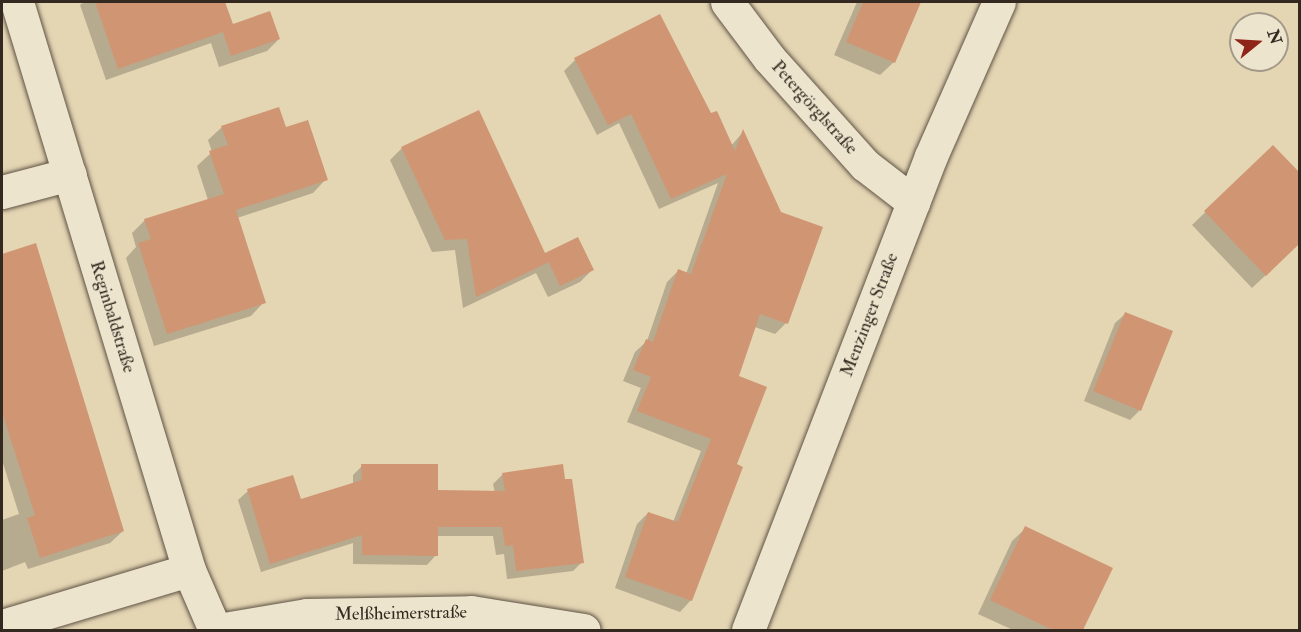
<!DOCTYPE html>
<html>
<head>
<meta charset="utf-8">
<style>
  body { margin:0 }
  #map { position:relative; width:1301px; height:632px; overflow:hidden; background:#e4d5b3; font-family:"IM FELL Double Pica",serif }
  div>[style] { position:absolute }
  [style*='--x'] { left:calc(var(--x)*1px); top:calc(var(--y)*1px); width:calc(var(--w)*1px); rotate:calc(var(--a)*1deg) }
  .shadow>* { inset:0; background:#0003 }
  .building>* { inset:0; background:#d09674 }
  .roads { filter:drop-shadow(0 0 2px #5f5445) drop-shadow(0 0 2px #5f5445) }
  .minor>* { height:33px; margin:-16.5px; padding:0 16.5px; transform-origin:16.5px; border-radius:16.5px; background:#ede4ce }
  .tertiary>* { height:33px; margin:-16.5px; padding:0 16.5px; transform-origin:16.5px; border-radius:16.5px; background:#ede4ce }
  span { translate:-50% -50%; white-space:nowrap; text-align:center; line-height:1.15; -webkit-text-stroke:6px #ede4ce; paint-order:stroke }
  .street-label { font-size:18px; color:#332920 }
  .frame { position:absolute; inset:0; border:3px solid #332920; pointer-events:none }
  .north { position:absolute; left:1229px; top:12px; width:60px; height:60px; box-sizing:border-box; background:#ede4ce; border:2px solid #a39988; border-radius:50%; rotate:72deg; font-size:16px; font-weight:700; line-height:24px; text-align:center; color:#332920 }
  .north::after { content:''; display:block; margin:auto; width:21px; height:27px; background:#8f2418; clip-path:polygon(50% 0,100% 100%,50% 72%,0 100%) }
</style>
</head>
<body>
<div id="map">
  <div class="shadow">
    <div style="clip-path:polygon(84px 2px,223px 2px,232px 26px,279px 39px,267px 51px,219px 67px,211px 43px,106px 80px,80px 5px)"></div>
    <div style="clip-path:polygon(857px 2px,920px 2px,894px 62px,880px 75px,834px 55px)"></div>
    <div style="clip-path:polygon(575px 60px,710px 115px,731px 146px,743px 132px,786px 323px,775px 334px,755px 327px,737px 377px,735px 465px,691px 600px,680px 612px,615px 588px,637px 524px,648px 513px,673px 522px,701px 451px,627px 422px,641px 388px,623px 381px,635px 352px,647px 341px,667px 282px,678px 271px,686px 274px,718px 183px,659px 209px,619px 123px,597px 135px,564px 71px)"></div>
    <div style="clip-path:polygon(222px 127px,285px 129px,326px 179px,313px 193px,237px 218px,264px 302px,251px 316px,154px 346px,126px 258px,136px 247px,132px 233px,145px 220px,208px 200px,197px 166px,212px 152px,208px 140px)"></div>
    <div style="clip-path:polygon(1273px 147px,1300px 174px,1300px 243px,1252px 288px,1192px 225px)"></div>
    <div style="clip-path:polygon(402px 148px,544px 255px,592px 270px,580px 282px,548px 297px,536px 273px,463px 308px,455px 250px,432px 252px,390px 160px)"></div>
    <div style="clip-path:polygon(35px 245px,123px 531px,110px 543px,28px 569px,25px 562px,2px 571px,2px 520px,19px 514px,2px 460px,2px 256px)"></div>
    <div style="clip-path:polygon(1125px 314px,1140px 410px,1130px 420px,1084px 401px,1115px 323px)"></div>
    <div style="clip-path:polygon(362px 466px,436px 492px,495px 493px,493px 484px,503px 474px,582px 562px,573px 571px,507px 579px,504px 554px,496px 555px,493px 536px,436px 536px,436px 555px,427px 565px,353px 564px,353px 543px,261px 572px,238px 500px,248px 491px,300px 501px,353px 484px,353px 475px)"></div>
    <div style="clip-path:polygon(1026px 528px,1111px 569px,1082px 630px,1013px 630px,978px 614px,1012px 541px)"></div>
  </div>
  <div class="building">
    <div style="clip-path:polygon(95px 2px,225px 2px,233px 24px,270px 11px,280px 39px,231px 56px,223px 32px,118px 69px)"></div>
    <div style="clip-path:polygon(863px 2px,921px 2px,895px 63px,846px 42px)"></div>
    <div style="clip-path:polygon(660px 14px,711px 113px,717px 111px,735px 151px,743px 129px,781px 212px,823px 227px,788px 324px,760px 314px,739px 376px,767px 387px,737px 464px,743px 467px,692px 601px,625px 577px,648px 512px,678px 522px,711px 439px,637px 411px,651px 377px,633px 370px,646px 339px,653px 342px,678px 269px,691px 274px,727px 174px,671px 199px,631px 114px,608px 125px,574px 58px)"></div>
    <div style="clip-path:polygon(279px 107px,286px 127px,308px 120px,328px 180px,236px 210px,266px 303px,167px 334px,138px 243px,151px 239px,144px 219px,224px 194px,209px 151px,228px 145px,221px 126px)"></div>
    <div style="clip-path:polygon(479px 110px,545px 253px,578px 237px,594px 270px,560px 286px,545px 254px,549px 262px,476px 297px,467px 239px,445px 240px,401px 147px)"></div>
    <div style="clip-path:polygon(1273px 145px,1299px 172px,1299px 244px,1266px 276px,1204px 211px)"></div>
    <div style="clip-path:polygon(36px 243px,124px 531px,40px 558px,27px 518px,35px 515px,2px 412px,2px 254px)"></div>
    <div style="clip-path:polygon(1125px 312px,1173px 331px,1141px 411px,1093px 391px)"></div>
    <div style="clip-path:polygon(361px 464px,438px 464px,438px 490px,505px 491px,502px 473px,563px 464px,565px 479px,572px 479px,584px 563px,516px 571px,513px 545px,505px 546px,502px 527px,438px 527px,438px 556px,362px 555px,362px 535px,270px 564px,247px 489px,293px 475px,301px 499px,362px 480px)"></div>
    <div style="clip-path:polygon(1025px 526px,1113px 568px,1083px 630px,1053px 630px,990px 600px)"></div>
  </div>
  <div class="roads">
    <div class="minor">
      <div style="--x:17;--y:2;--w:593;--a:73.15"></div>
      <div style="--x:189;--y:570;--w:65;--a:66.6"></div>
      <div style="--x:727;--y:2;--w:70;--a:53.1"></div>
      <div style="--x:769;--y:58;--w:144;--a:48.1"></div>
      <div style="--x:865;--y:165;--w:61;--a:37.6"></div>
      <div style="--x:2;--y:192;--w:70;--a:-14.8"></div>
      <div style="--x:2;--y:626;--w:195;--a:-16.7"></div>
      <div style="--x:218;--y:630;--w:90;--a:-9.6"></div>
      <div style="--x:307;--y:615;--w:164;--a:-1"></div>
      <div style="--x:471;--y:612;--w:114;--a:9.1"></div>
    </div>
    <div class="tertiary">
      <div style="--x:748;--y:630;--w:508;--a:-68.89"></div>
      <div style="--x:931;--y:156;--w:168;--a:-66.2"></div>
    </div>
  </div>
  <div class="street-label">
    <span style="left:814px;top:108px;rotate:48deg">Petergörglstraße</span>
    <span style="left:870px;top:315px;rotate:-69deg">Menzinger Straße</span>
    <span style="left:112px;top:317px;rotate:73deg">Reginbaldstraße</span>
    <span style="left:401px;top:614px;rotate:-1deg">Melßheimerstraße</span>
  </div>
  <div class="frame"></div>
  <div class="north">N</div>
</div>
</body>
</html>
